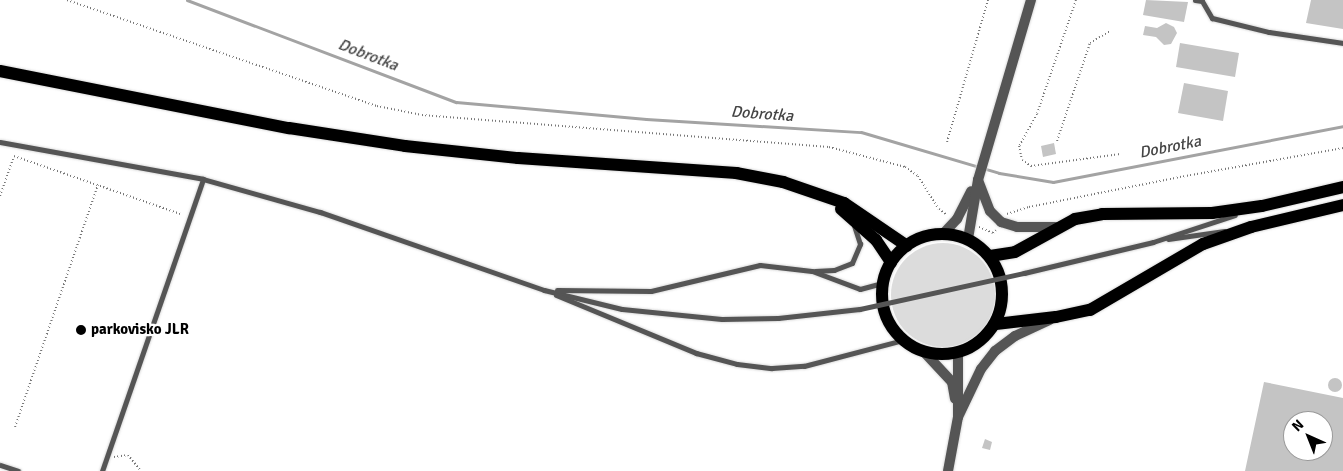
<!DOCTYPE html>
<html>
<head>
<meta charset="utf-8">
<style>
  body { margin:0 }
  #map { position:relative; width:1343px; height:471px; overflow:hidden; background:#fff; font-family:Signika,sans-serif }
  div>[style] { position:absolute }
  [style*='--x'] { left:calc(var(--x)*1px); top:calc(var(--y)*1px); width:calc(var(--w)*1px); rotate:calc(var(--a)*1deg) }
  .green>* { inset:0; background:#dcdcdc }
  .round { border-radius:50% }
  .stream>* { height:3px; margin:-1.5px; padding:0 1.5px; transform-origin:1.5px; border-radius:1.5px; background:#a3a3a3 }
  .building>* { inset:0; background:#c4c4c4 }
  .path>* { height:2px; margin-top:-1px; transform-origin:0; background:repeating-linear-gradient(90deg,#777 0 1px,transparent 0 3.5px) }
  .roads { filter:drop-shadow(0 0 1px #dbdbdb) drop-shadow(0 0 1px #dbdbdb) }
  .service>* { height:5px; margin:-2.5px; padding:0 2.5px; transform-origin:2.5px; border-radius:2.5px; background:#555 }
  .minor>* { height:10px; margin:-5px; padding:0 5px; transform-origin:5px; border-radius:5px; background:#555 }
  .primary>* { height:12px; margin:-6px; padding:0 6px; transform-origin:6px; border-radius:6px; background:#000 }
  .primary>.ring { margin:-6px; padding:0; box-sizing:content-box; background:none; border:12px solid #000; border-radius:50% }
  .service-bridge>* { height:5px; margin:-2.5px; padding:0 2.5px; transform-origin:2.5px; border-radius:2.5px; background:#555 }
  .dots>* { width:14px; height:14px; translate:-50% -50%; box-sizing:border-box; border:2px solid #fff; border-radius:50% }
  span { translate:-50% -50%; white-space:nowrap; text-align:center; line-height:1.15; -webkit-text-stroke:4.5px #fff; paint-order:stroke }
  .poi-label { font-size:15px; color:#000; font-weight:700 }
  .left { translate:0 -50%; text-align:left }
  .water-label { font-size:16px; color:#444; font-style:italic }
  .north { position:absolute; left:1283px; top:411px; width:50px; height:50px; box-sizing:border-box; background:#fff; border:1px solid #999; border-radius:50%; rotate:316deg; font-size:14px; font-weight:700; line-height:20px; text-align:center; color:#000 }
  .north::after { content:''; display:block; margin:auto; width:18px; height:22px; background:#000; clip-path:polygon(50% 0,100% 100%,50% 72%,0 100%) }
</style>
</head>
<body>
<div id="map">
  <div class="green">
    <div class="round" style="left:891px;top:243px;width:104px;height:104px"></div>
  </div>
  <div class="stream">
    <div style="--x:187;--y:0;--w:288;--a:20.8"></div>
    <div style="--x:456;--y:102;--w:191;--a:5.1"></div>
    <div style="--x:646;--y:119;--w:215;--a:3.5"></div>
    <div style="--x:861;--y:132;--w:144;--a:16.5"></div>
    <div style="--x:999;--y:173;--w:55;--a:9.5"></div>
    <div style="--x:1053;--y:182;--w:295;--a:-10.9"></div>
  </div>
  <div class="building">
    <div style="clip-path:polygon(1146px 0,1188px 2px,1184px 22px,1143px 15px)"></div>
    <div style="clip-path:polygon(1311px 0,1343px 0,1343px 29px,1306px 23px)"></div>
    <div style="clip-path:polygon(1166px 23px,1174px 27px,1177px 33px,1171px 44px,1164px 45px,1156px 37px,1143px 35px,1145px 26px,1157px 28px)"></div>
    <div style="clip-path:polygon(1180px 43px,1239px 53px,1235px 77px,1176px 67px)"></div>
    <div style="clip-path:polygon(1184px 83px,1228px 91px,1223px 121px,1178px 113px)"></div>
    <div style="clip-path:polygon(1054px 143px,1056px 154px,1043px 157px,1041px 146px)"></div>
    <div class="round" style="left:1328px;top:378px;width:14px;height:14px"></div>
    <div style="clip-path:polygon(evenodd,1264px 382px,1343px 398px,1343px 471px,1245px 471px,1264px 382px,1293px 421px,1323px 421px,1323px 451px,1293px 451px,1293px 421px)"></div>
    <div style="clip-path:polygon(985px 439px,992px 442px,990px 450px,982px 448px)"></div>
  </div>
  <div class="path">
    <div style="--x:67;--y:0;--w:328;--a:18.9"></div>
    <div style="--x:377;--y:106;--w:46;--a:11.3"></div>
    <div style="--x:422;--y:115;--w:408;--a:4.5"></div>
    <div style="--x:829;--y:147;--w:79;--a:14.7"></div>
    <div style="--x:905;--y:167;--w:16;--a:35"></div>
    <div style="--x:918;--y:176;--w:39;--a:58"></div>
    <div style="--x:939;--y:209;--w:10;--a:37"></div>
    <div style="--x:1076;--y:0;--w:120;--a:108.9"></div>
    <div style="--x:1037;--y:114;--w:37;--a:119"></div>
    <div style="--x:1019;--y:146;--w:14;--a:78"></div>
    <div style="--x:1022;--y:160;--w:11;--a:34"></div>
    <div style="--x:1031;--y:166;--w:90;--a:-7.7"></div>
    <div style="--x:1057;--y:141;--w:103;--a:-71.4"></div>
    <div style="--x:1090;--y:43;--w:23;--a:-31"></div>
    <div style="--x:947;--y:142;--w:148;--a:-73.9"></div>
    <div style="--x:0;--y:196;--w:42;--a:-70.7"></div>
    <div style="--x:14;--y:156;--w:177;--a:19.2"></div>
    <div style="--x:1007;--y:214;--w:23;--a:-18"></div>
    <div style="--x:1029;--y:207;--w:154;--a:-11.2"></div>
    <div style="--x:1180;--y:177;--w:166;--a:-10.1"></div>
    <div style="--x:979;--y:227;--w:15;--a:23"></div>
    <div style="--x:993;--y:233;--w:4;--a:-45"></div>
    <div style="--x:15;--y:427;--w:256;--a:-71.1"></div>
    <div style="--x:114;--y:457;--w:14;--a:-8"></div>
    <div style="--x:128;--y:455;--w:21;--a:51"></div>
  </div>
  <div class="roads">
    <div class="service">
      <div style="--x:1195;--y:0;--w:7;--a:8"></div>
      <div style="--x:1202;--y:1;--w:20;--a:60"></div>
      <div style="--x:1212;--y:18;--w:59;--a:13.8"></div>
      <div style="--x:1269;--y:32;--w:75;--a:8.5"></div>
      <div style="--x:0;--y:142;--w:206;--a:10.3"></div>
      <div style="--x:203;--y:179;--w:122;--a:15.8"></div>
      <div style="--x:320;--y:212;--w:237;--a:19.2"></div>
      <div style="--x:544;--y:290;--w:80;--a:13.7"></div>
      <div style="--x:622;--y:309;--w:100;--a:5.7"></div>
      <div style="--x:722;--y:319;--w:56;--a:-1"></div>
      <div style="--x:778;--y:318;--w:82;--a:-6.3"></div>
      <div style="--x:1168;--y:239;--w:57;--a:-8.1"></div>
      <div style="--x:815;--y:271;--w:19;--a:-3"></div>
      <div style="--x:834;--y:270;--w:19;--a:-21"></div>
      <div style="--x:852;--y:263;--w:21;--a:-67"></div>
      <div style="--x:860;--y:244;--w:20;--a:-108"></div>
      <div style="--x:1024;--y:273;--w:133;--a:-13.5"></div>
      <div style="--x:1153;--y:242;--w:86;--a:-18.2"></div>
      <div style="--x:557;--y:290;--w:94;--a:0.6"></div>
      <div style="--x:651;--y:291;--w:112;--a:-13.4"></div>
      <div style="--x:760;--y:265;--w:52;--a:6.6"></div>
      <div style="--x:812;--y:271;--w:51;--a:20.6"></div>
      <div style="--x:860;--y:289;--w:24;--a:-15"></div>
      <div style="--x:556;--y:295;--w:152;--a:22.5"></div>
      <div style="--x:696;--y:353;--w:42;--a:15"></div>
      <div style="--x:737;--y:364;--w:35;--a:7"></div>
      <div style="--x:772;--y:368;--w:32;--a:-4"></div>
      <div style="--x:804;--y:366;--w:102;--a:-14.7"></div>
      <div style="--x:0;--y:465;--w:19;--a:18"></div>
      <div style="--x:102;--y:471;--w:309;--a:-70.9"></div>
    </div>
    <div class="minor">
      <div style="--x:978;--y:180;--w:33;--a:69"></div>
      <div style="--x:990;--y:211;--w:16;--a:45"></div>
      <div style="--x:1001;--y:222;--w:17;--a:17"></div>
      <div style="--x:1017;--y:227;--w:38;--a:0"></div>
      <div style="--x:943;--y:234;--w:21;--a:-47"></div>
      <div style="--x:957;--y:219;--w:31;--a:-63"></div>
      <div style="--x:968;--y:239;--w:60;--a:-80.4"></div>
      <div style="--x:978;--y:180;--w:188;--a:-73.6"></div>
      <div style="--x:925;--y:353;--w:40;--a:47"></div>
      <div style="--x:952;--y:382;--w:17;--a:80"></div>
      <div style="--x:958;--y:417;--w:53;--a:-64.4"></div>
      <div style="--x:981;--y:369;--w:23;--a:-52"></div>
      <div style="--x:995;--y:351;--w:25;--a:-37"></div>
      <div style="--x:1015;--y:336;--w:38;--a:-25"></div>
      <div style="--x:948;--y:471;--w:55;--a:-79.5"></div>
      <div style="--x:958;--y:417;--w:64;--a:-90"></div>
    </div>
    <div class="primary">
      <div style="--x:0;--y:71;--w:295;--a:11.2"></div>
      <div style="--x:289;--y:128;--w:117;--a:8.8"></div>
      <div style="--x:405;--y:146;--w:114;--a:6.1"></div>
      <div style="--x:518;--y:158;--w:219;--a:3.9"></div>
      <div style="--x:736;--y:173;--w:48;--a:10.8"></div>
      <div style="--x:783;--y:182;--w:65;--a:19"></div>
      <div style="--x:844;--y:203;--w:76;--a:34.3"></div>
      <div style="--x:841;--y:209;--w:47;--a:41.5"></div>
      <div style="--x:876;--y:240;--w:27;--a:56"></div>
      <div class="ring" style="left:882px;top:234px;width:108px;height:108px"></div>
      <div style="--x:990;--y:256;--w:25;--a:-9"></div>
      <div style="--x:1015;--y:252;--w:68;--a:-28.8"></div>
      <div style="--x:1075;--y:219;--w:27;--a:-10"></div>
      <div style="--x:1102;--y:214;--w:110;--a:-0.5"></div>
      <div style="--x:1212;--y:213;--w:50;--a:-8"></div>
      <div style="--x:1262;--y:206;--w:83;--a:-13.2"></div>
      <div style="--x:996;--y:324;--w:60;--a:-6.7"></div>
      <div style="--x:1056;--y:317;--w:35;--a:-12"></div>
      <div style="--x:1090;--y:310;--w:131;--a:-30.3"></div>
      <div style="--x:1203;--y:244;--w:51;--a:-19.5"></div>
      <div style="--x:1251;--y:227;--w:95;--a:-13.4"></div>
    </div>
  </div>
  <div class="service-bridge">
    <div style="--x:860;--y:309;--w:168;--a:-12.4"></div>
  </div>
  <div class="dots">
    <div style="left:81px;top:330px;background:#000"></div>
  </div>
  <div class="poi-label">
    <span class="left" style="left:91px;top:330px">parkovisko JLR</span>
  </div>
  <div class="water-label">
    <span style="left:368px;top:55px;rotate:21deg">Dobrotka</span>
    <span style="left:762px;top:114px;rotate:4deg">Dobrotka</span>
    <span style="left:1170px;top:147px;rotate:-11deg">Dobrotka</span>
  </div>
  <div class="north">N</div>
</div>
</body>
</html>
